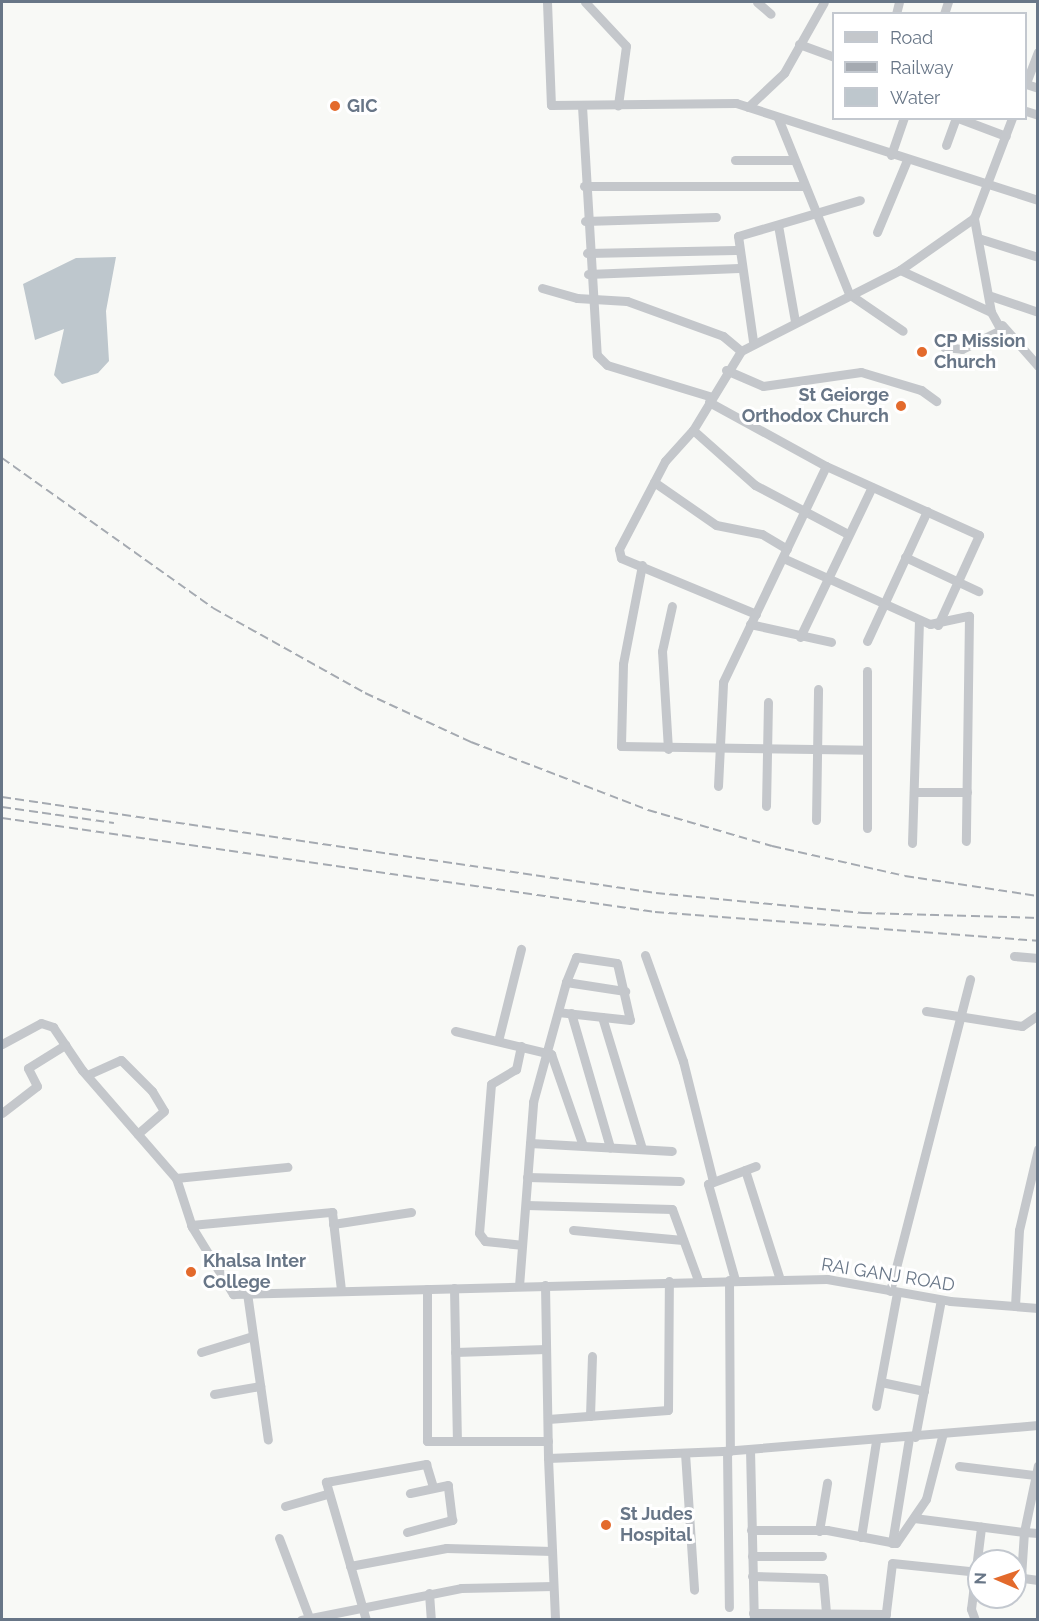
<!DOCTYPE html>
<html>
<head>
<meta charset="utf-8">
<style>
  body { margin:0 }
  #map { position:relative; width:1039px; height:1621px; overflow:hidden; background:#f8f9f6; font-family:Raleway,sans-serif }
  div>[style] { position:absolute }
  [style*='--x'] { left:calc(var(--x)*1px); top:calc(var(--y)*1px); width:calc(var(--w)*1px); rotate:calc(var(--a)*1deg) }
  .water>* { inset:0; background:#bec7cd }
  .minor>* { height:9px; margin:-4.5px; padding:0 4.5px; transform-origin:4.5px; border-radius:4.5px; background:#c4c7cb }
  .rail>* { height:2px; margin-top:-1px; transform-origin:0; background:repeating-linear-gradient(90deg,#a5aab1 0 9px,transparent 0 13.5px) }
  .dots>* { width:16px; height:16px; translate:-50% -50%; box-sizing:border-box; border:3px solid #fff; border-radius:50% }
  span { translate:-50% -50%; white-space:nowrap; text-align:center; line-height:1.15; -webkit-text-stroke:6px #fff; paint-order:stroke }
  .poi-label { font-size:18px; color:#687687; font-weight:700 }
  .left { translate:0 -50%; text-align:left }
  .right { translate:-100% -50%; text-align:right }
  .street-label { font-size:18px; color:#687687 }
  .frame { position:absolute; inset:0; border:3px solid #687687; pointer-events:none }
  .legend { position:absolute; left:832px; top:12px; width:195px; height:108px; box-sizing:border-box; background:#fff; border:2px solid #c3c8cf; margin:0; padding:8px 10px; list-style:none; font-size:18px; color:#687687 }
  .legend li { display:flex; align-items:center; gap:12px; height:30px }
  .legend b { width:30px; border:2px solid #c3c8cf }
  .north { position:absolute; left:967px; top:1549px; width:60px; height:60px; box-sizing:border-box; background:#fff; border:2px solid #c3c8cf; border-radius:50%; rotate:272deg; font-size:16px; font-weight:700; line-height:24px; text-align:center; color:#687687 }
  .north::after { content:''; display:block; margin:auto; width:21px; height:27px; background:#e36a2c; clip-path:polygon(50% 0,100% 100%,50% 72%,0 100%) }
</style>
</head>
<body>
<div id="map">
  <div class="water">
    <div style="clip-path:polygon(116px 257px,106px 311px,109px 361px,98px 373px,62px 384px,54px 375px,64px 329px,35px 340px,23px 284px,76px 258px)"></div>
  </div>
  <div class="minor">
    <div style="--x:547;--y:2;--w:103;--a:87.8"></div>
    <div style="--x:551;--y:105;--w:185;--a:-0.6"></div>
    <div style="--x:736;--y:103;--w:317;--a:17.8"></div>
    <div style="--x:585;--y:2;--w:60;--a:47"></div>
    <div style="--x:626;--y:46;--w:60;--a:97.7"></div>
    <div style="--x:757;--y:2;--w:18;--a:41"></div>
    <div style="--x:896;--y:14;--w:12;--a:-76"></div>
    <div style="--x:944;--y:14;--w:13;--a:-72"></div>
    <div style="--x:799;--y:44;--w:37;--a:20"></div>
    <div style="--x:1026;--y:83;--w:33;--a:-69"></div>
    <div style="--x:1026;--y:84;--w:13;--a:18"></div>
    <div style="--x:582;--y:106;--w:249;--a:86.6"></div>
    <div style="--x:597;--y:355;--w:14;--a:45"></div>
    <div style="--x:607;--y:365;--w:110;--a:16.9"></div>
    <div style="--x:748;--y:107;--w:50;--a:-43.4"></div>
    <div style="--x:784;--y:73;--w:81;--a:-60.6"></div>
    <div style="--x:1026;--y:111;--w:13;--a:18"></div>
    <div style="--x:778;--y:118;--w:190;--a:68"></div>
    <div style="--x:849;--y:294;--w:65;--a:34.4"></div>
    <div style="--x:958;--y:118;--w:51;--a:20.6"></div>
    <div style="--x:946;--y:145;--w:29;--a:-70"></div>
    <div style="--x:891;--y:155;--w:39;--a:-71"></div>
    <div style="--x:735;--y:160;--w:58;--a:0"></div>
    <div style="--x:584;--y:186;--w:220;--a:0"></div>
    <div style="--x:585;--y:221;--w:131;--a:-1.7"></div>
    <div style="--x:778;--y:225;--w:97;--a:80"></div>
    <div style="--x:877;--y:232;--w:78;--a:-67.4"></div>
    <div style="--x:978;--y:238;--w:63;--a:17.6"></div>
    <div style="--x:587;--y:253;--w:149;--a:-1.2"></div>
    <div style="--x:900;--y:270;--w:100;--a:24.8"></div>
    <div style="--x:991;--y:312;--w:96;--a:-100.3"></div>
    <div style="--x:588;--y:274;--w:151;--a:-2.3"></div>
    <div style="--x:542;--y:288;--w:36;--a:16"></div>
    <div style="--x:577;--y:298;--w:50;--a:3.4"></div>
    <div style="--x:627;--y:301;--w:102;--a:20"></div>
    <div style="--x:723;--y:336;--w:23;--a:40"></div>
    <div style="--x:991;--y:296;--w:50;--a:18.8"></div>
    <div style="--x:1002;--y:325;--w:55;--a:48.7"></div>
    <div style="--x:753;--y:341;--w:106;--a:-98.1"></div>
    <div style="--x:738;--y:236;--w:127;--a:-16.4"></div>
    <div style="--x:944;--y:347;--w:18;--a:6"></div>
    <div style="--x:962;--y:349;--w:43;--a:-26"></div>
    <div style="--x:1001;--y:330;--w:21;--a:-119"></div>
    <div style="--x:726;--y:370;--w:40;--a:23.4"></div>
    <div style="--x:763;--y:386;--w:99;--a:-8.1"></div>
    <div style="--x:861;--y:372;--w:63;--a:16.7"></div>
    <div style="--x:921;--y:390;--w:19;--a:36"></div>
    <div style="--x:709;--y:402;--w:133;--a:28.7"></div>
    <div style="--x:826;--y:466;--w:168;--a:24.3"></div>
    <div style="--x:979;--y:535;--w:99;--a:114.5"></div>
    <div style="--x:693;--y:430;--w:83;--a:41.6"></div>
    <div style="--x:755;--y:485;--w:105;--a:27.8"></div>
    <div style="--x:654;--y:482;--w:75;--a:34.7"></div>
    <div style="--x:716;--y:525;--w:47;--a:11.1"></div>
    <div style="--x:762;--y:534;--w:29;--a:31"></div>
    <div style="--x:905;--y:557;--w:81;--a:25"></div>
    <div style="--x:783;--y:558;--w:161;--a:24.2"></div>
    <div style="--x:930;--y:624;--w:40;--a:-12"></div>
    <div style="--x:969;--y:616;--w:225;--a:90.8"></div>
    <div style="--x:642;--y:565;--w:101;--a:100.9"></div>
    <div style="--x:623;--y:664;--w:82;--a:91.4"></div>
    <div style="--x:621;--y:746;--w:245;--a:0.9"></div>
    <div style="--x:756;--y:614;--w:146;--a:-157.5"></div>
    <div style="--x:621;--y:558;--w:9;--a:-103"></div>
    <div style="--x:619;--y:549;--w:99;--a:-62.4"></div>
    <div style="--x:665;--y:461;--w:42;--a:-47.9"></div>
    <div style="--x:693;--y:430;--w:92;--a:-58.7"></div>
    <div style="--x:741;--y:351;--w:178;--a:-27"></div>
    <div style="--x:900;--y:270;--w:90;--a:-35.1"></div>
    <div style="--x:974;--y:218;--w:107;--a:-69.2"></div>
    <div style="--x:750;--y:624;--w:83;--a:12.5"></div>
    <div style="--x:800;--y:637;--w:166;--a:-64.4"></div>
    <div style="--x:867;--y:641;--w:143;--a:-65.2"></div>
    <div style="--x:867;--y:671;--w:157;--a:90"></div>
    <div style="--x:668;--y:749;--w:98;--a:-93.5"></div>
    <div style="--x:662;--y:651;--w:46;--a:-77.5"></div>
    <div style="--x:718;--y:786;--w:104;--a:-87.2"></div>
    <div style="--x:723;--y:682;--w:239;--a:-64.5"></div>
    <div style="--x:914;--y:792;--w:53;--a:0"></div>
    <div style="--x:766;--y:806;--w:104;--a:-88.9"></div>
    <div style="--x:816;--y:820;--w:131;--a:-89.1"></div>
    <div style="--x:912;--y:843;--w:223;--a:-88.2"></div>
    <div style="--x:645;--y:955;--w:113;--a:70.3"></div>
    <div style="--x:683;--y:1061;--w:124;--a:76"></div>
    <div style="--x:1014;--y:956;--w:24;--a:5"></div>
    <div style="--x:566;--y:982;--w:60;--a:8.7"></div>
    <div style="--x:926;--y:1011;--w:97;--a:8.9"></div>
    <div style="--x:1022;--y:1026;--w:19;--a:-35"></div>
    <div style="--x:571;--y:1013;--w:140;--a:73.8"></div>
    <div style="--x:602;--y:1017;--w:138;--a:73.1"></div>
    <div style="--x:455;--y:1031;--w:99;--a:13.5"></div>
    <div style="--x:551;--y:1054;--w:97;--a:70.8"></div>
    <div style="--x:498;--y:1041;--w:95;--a:-76"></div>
    <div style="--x:2;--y:1044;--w:44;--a:-28.3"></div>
    <div style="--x:41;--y:1023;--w:13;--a:18"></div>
    <div style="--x:53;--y:1027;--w:52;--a:56"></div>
    <div style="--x:82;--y:1070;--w:143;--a:49"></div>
    <div style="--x:176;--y:1178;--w:52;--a:71.9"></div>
    <div style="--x:192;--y:1227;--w:79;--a:58.5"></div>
    <div style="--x:233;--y:1294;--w:594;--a:-1.45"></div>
    <div style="--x:827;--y:1279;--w:125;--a:10.1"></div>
    <div style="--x:950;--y:1301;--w:88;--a:4.5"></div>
    <div style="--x:521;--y:1046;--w:24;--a:102"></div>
    <div style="--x:516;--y:1069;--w:29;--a:149"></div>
    <div style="--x:491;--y:1084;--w:149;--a:94.6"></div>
    <div style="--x:479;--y:1233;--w:10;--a:53"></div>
    <div style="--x:485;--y:1241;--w:36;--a:6"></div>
    <div style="--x:87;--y:1075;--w:37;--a:-24"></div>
    <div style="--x:121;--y:1060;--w:44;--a:45"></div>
    <div style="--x:152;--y:1091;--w:23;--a:59"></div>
    <div style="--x:164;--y:1111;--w:35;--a:139"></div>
    <div style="--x:2;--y:1113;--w:44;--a:-37.6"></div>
    <div style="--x:37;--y:1086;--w:20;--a:-117"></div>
    <div style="--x:28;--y:1068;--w:44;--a:-31.9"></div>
    <div style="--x:530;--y:1143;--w:142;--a:3.2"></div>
    <div style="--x:745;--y:1170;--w:115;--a:72.3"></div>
    <div style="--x:527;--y:1177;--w:153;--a:1.5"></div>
    <div style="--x:176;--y:1178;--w:112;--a:-5.7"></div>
    <div style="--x:526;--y:1205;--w:146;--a:1.6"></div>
    <div style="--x:672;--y:1209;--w:76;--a:69.9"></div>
    <div style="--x:333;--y:1224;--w:79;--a:-8.7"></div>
    <div style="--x:191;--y:1225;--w:142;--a:-5.3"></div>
    <div style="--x:332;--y:1212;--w:79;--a:83.4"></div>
    <div style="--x:573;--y:1230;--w:110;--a:5.2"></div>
    <div style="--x:729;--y:1280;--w:171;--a:89.7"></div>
    <div style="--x:735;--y:1280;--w:100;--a:-105.7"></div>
    <div style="--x:708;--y:1184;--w:51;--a:-20.6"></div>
    <div style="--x:545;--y:1285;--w:173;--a:89"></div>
    <div style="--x:548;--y:1458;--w:175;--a:-2.3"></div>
    <div style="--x:723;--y:1451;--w:316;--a:-4.7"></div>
    <div style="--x:519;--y:1286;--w:185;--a:-85.6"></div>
    <div style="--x:533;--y:1102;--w:124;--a:-74.6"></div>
    <div style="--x:566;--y:982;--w:27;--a:-68"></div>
    <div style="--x:576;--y:957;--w:41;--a:8.3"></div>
    <div style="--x:617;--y:963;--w:58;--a:77.2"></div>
    <div style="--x:630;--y:1020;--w:72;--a:-173.7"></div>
    <div style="--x:454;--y:1288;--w:153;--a:88.9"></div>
    <div style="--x:427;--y:1289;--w:152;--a:90"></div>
    <div style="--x:427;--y:1441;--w:121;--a:0"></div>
    <div style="--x:890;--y:1291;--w:322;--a:-75.6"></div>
    <div style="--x:247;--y:1293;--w:148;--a:81.9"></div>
    <div style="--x:1015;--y:1306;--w:76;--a:-87"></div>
    <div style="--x:1019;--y:1230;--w:83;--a:-76.8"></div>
    <div style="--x:201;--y:1352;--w:54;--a:-17.1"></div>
    <div style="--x:455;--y:1352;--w:91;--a:-1.9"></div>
    <div style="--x:881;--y:1382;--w:44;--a:11.8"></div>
    <div style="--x:214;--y:1394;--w:47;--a:-9.9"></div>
    <div style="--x:876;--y:1406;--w:115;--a:-79.5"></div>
    <div style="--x:590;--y:1416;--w:60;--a:-88.1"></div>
    <div style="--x:548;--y:1419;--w:120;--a:-4.3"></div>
    <div style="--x:668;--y:1410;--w:129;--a:-89.6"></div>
    <div style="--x:915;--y:1437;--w:139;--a:-79.3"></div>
    <div style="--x:750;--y:1449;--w:171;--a:88.7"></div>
    <div style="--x:727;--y:1451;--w:156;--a:89.3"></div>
    <div style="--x:685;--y:1453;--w:137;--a:86.2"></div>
    <div style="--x:548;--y:1458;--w:162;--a:87.5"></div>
    <div style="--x:959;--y:1466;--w:77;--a:6.8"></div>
    <div style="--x:285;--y:1506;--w:44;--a:-15.9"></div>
    <div style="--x:914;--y:1518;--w:111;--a:7.3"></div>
    <div style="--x:1024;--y:1532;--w:68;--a:-78.2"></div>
    <div style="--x:751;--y:1530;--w:76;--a:0"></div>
    <div style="--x:827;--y:1530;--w:70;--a:10.7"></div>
    <div style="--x:896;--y:1543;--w:53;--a:-55.7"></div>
    <div style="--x:926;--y:1499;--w:68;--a:-75.6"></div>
    <div style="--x:819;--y:1531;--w:49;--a:-80.5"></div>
    <div style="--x:407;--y:1532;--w:47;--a:-14.9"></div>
    <div style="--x:452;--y:1520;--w:35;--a:-97"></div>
    <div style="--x:448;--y:1485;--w:39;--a:168"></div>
    <div style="--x:861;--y:1537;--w:97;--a:-81.1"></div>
    <div style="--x:279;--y:1538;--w:88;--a:69.3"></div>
    <div style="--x:892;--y:1543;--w:106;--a:-80.8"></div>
    <div style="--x:752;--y:1556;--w:70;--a:0"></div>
    <div style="--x:350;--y:1566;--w:98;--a:-10.6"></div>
    <div style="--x:446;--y:1548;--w:106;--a:1.6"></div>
    <div style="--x:752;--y:1576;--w:71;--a:1.6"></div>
    <div style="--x:823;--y:1578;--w:36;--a:85"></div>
    <div style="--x:1016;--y:1577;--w:22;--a:8"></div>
    <div style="--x:1021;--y:1577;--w:45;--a:-86.2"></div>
    <div style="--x:1024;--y:1532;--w:14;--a:4"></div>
    <div style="--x:429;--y:1593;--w:27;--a:86"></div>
    <div style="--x:753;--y:1613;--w:133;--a:0.4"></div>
    <div style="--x:301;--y:1620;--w:163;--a:-11.3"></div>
    <div style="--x:461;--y:1588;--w:92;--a:-1.2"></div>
    <div style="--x:366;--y:1620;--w:144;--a:-106.2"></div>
    <div style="--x:326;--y:1482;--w:102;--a:-10.2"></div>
    <div style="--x:426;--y:1464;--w:24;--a:73"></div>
    <div style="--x:885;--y:1620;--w:57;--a:-83"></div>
    <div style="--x:892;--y:1563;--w:87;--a:5.9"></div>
    <div style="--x:975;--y:1620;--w:12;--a:-110"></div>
    <div style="--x:971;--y:1609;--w:83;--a:-83"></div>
  </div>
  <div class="rail">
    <div style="--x:2;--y:458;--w:259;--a:35.4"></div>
    <div style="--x:213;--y:608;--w:174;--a:29.2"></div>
    <div style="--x:365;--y:693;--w:117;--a:24.8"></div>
    <div style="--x:471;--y:742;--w:190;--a:21"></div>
    <div style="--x:648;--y:810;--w:129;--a:16.2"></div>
    <div style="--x:772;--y:846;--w:136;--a:12.7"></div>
    <div style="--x:905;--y:876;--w:134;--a:8.6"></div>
    <div style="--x:2;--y:797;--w:661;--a:8.35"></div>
    <div style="--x:656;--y:893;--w:208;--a:5.5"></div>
    <div style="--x:863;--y:913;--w:175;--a:1.6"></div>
    <div style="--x:2;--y:807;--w:113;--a:8.1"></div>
    <div style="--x:2;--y:818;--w:660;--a:8.19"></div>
    <div style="--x:655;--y:912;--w:384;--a:4.3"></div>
  </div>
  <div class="dots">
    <div style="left:335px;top:106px;background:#e36a2c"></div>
    <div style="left:922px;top:352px;background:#e36a2c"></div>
    <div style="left:901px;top:406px;background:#e36a2c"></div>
    <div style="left:191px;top:1272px;background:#e36a2c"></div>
    <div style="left:606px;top:1525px;background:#e36a2c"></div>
  </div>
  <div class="poi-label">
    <span class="left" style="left:347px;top:106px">GIC</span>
    <span class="left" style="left:934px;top:352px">CP Mission<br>Church</span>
    <span class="right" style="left:889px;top:406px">St Geiorge<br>Orthodox Church</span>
    <span class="left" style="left:203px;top:1272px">Khalsa Inter<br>College</span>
    <span class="left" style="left:620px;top:1525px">St Judes<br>Hospital</span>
  </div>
  <div class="street-label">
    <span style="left:888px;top:1275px;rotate:9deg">RAI GANJ ROAD</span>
  </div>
  <div class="frame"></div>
  <ul class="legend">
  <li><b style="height:8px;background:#c4c7cb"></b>Road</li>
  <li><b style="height:8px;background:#a5aab1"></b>Railway</li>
  <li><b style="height:16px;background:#bec7cd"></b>Water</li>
  </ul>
  <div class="north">N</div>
</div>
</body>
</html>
